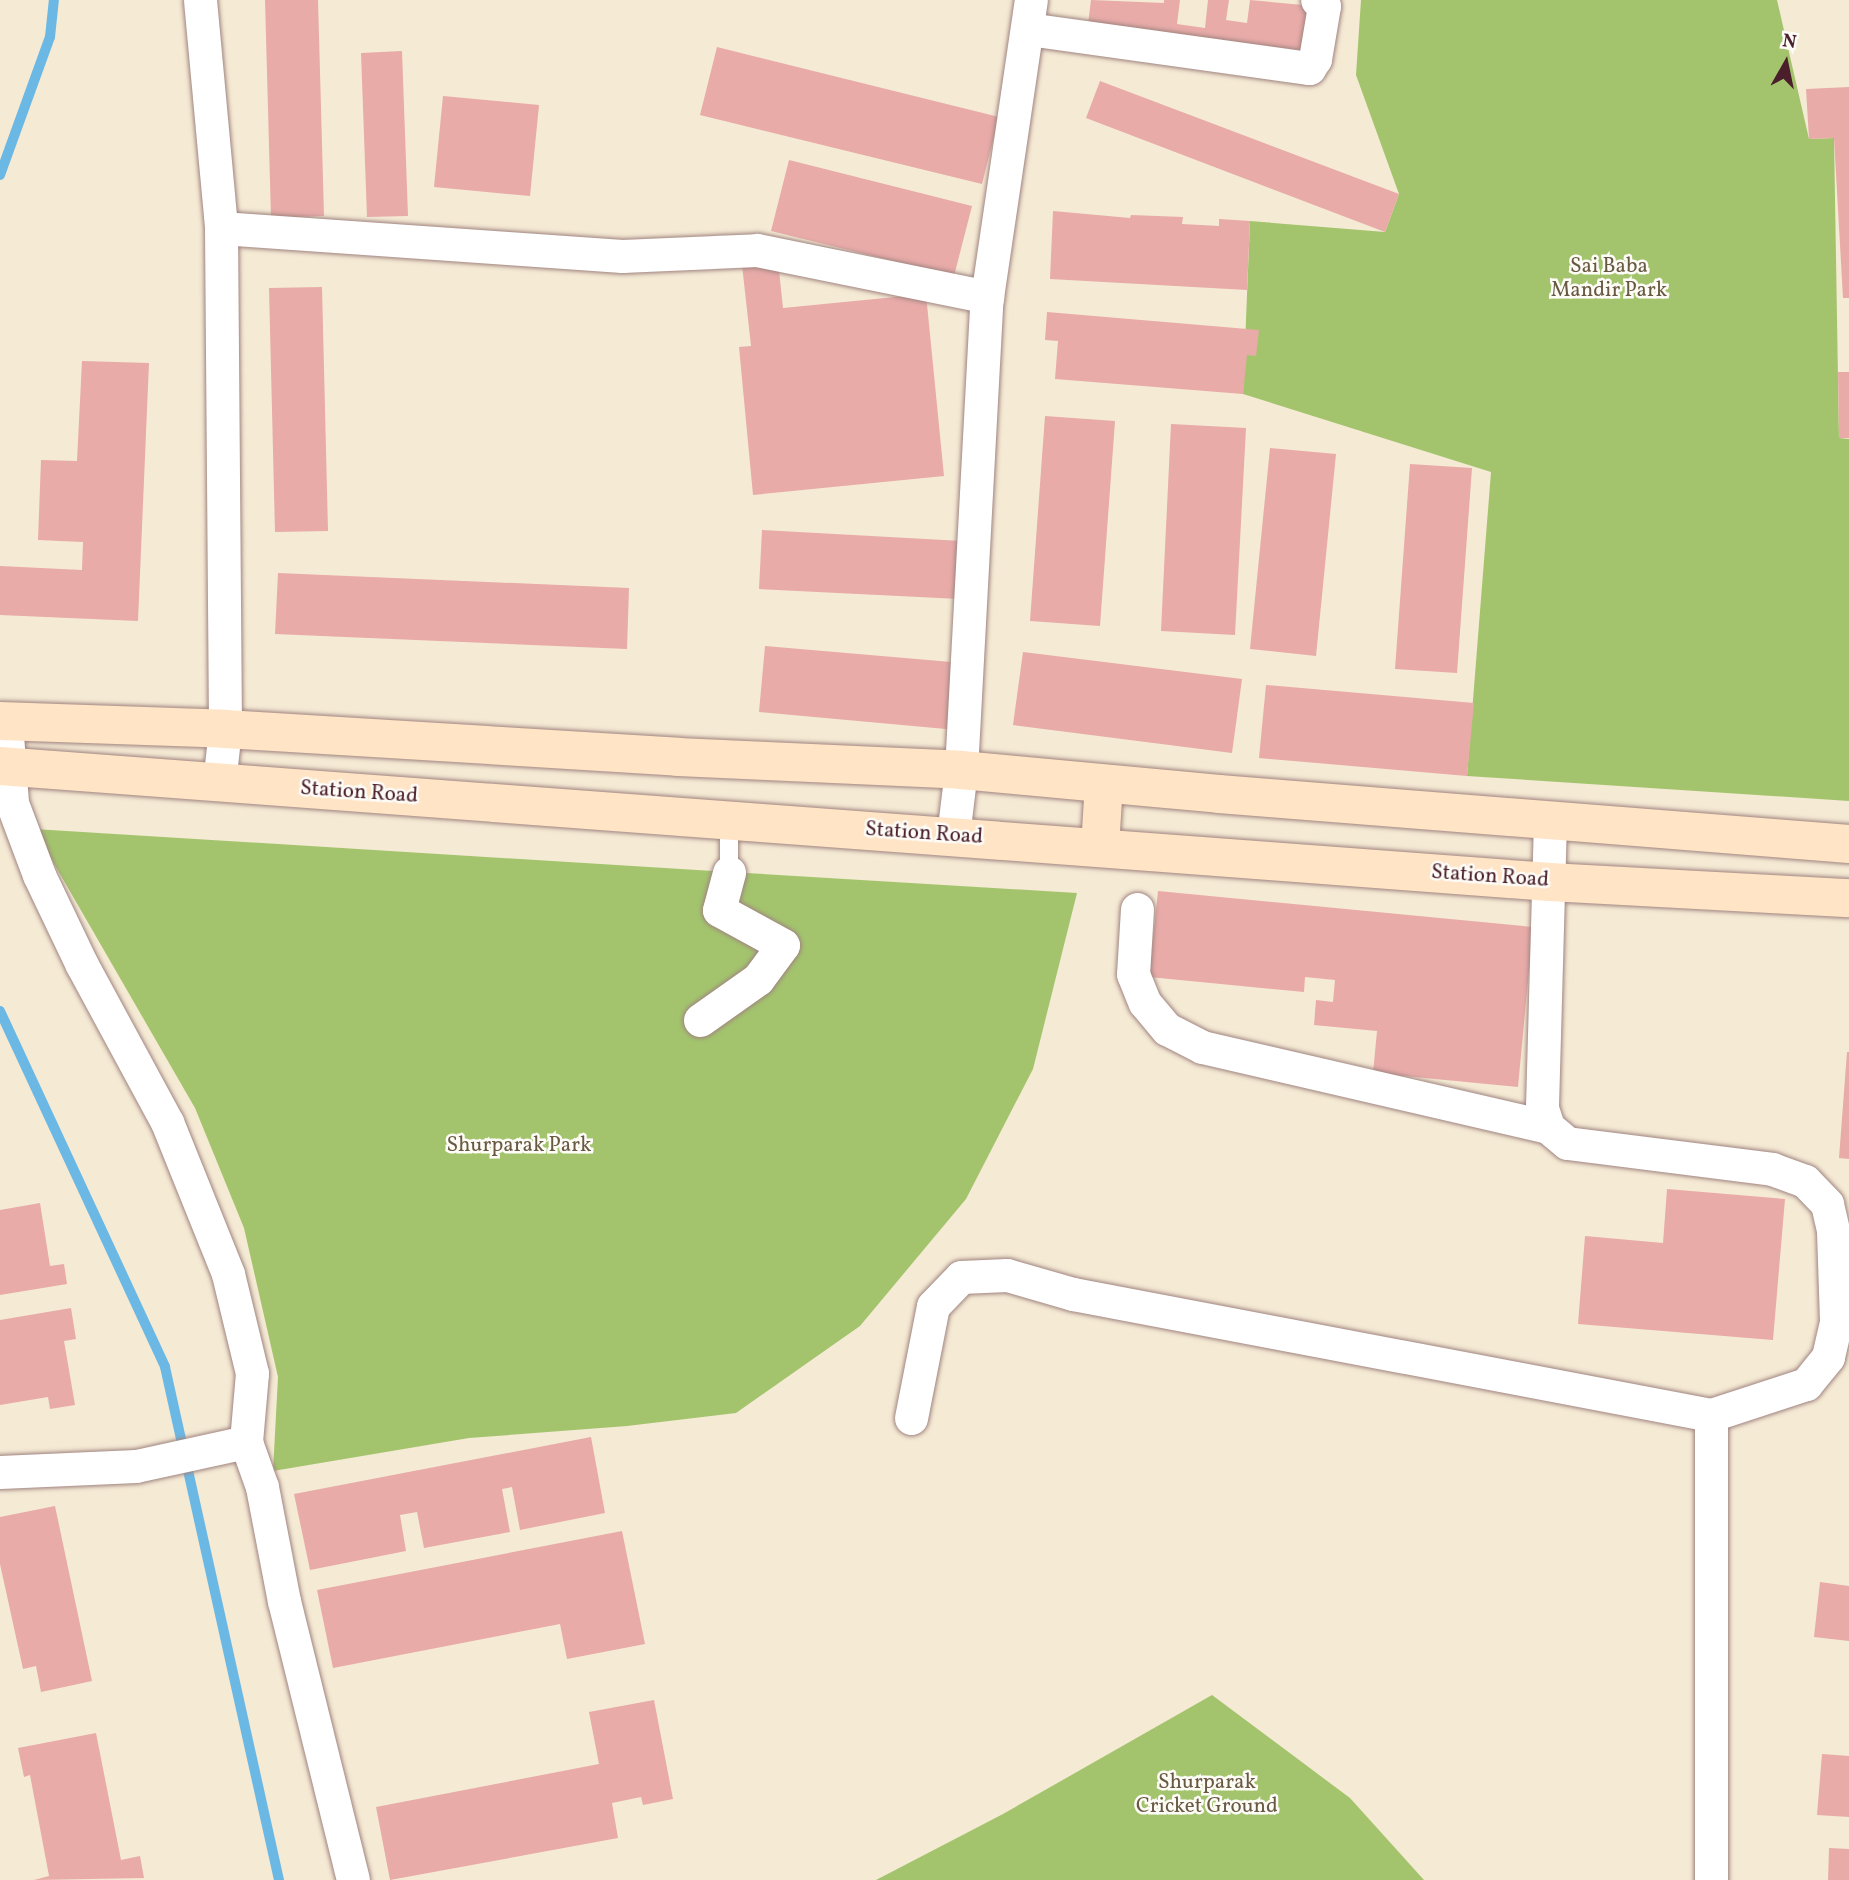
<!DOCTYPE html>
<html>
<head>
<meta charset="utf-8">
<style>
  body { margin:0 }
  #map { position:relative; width:1849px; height:1880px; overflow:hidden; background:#f5ead4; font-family:Vollkorn,serif }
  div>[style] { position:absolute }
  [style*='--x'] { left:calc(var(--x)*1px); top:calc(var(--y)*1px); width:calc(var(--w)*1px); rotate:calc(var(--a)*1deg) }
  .green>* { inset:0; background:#a3c46d }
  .stream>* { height:10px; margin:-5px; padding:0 5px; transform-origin:5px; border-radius:5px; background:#6bb8e5 }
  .building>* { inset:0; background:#e8aba8 }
  .roads { filter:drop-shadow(0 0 2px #a08480) drop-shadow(0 0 2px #a08480) }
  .lane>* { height:18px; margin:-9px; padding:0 9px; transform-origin:9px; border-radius:9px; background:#fff }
  .street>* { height:33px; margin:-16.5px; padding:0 16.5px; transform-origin:16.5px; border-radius:16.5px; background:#fff }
  .secondary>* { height:38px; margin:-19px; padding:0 19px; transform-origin:19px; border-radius:19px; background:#ffe4c6 }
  span { translate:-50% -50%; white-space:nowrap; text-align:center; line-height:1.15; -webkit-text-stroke:5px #fdfcf7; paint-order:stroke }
  .park-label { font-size:21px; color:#695942 }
  .street-label { font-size:21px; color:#4a1f2b }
  .north { position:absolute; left:1751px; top:28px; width:70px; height:70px; -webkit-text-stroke:5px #fdfcf7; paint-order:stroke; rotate:9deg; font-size:19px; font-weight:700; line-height:28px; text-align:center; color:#4a1f2b }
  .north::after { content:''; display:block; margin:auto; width:24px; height:32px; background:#4a1f2b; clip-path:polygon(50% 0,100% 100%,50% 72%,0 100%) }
</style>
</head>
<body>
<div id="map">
  <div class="green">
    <div style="clip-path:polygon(1361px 0,1777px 0,1809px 139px,1834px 138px,1839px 438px,1849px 439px,1849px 801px,1467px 776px,1491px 472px,1243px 394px,1250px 221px,1385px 232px,1399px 194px,1356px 75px)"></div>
    <div style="clip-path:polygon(34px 829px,729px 872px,1077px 893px,1033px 1069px,966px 1199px,860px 1326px,736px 1413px,627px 1426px,469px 1438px,273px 1471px,278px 1377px,244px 1228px,195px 1108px)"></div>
    <div style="clip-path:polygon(1212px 1695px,1350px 1798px,1424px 1880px,876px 1880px,1003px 1814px)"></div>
  </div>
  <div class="stream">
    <div style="--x:0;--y:175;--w:147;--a:-70.1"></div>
    <div style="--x:50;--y:37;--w:37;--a:-84"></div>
    <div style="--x:0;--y:1011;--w:392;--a:65.1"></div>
    <div style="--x:165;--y:1367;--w:526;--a:77.47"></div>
  </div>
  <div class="building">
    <div style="clip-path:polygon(265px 0,318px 0,324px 216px,271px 218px)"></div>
    <div style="clip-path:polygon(1091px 0,1164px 3px,1164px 0,1180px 0,1177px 24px,1205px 28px,1208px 0,1229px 0,1226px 20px,1247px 23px,1250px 0,1314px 6px,1307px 61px,1087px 32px)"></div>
    <div style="clip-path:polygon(717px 47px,999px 117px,982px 184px,700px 115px)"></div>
    <div style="clip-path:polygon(402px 51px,408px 216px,367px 217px,361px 53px)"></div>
    <div style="clip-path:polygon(1100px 81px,1399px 194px,1385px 232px,1086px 118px)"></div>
    <div style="clip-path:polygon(1849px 87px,1849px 298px,1843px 298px,1834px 138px,1809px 139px,1806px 89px)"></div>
    <div style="clip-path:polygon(443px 96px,539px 105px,530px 196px,434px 187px)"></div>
    <div style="clip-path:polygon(789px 160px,972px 206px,954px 276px,771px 231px)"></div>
    <div style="clip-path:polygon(1053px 211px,1130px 218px,1131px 215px,1183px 217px,1182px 224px,1219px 226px,1219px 219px,1250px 221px,1247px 290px,1050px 279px)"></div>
    <div style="clip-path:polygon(778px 261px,783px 308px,926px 294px,944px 476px,753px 495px,739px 347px,751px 346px,742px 265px)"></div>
    <div style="clip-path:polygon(322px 287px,328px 531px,275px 532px,269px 288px)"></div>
    <div style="clip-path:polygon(1047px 312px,1259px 330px,1256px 356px,1247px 355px,1243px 394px,1055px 379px,1058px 341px,1045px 340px)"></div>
    <div style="clip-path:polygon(82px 361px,149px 363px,138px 621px,0 615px,0 566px,82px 570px,83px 542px,38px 540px,41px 460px,77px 461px)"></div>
    <div style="clip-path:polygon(1838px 372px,1849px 372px,1849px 438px,1839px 438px)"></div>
    <div style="clip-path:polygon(1045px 416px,1115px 421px,1100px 626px,1030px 621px)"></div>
    <div style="clip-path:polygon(1171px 424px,1246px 428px,1235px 635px,1161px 631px)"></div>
    <div style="clip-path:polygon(1270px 448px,1336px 454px,1316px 656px,1250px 649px)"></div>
    <div style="clip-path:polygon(1410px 464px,1472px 468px,1457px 673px,1395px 669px)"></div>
    <div style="clip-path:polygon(762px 530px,962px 541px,959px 599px,759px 589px)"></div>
    <div style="clip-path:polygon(278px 573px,629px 588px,627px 649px,275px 634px)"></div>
    <div style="clip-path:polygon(765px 646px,963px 663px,957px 730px,759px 712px)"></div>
    <div style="clip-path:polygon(1023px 652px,1242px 679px,1232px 753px,1013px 725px)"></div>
    <div style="clip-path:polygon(1266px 685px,1474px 703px,1467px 776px,1259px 758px)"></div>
    <div style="clip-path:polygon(1158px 891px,1533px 927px,1518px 1087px,1373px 1073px,1377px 1031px,1314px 1025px,1316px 1000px,1333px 1002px,1335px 980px,1305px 977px,1304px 992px,1149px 977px)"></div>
    <div style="clip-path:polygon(1847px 1052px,1849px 1052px,1849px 1159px,1839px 1158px)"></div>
    <div style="clip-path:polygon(1667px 1189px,1785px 1199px,1773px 1340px,1578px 1324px,1585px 1236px,1663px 1243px)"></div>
    <div style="clip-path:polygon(40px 1203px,50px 1266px,64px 1264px,67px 1284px,0 1295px,0 1210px)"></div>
    <div style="clip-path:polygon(71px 1308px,76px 1339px,64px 1341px,75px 1405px,50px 1409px,48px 1397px,0 1405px,0 1320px)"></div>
    <div style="clip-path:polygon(591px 1437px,605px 1513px,520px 1530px,512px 1487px,502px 1489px,510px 1532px,424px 1548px,417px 1512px,400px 1515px,406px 1551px,310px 1570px,294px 1494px)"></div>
    <div style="clip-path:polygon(55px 1506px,92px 1681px,41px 1692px,36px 1666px,23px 1669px,0 1564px,0 1517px)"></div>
    <div style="clip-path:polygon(622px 1531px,645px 1644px,567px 1659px,560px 1624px,333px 1668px,317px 1590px)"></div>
    <div style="clip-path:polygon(1820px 1582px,1849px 1586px,1849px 1641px,1814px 1637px)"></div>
    <div style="clip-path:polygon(654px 1700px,673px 1799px,643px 1805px,641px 1797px,612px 1803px,618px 1838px,390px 1880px,376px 1807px,599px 1764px,589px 1712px)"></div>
    <div style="clip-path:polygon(96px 1733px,121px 1860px,140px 1856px,144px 1878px,34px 1880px,49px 1876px,30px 1775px,24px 1777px,18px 1748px)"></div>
    <div style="clip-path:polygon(1822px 1754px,1849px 1756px,1849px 1817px,1817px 1815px)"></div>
    <div style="clip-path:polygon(1829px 1848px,1849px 1849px,1849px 1880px,1828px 1880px)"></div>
  </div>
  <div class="roads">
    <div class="lane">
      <div style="--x:729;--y:820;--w:52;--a:90"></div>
    </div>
    <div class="street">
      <div style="--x:200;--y:0;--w:229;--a:84.7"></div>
      <div style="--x:221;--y:228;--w:501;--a:89.54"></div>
      <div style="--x:225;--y:729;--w:54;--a:96.3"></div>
      <div style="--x:1028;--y:29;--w:284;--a:7.9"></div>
      <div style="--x:1309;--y:68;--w:11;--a:-56"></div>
      <div style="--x:1315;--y:59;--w:54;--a:-80.4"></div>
      <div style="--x:1324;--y:6;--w:9;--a:-139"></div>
      <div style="--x:221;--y:228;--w:402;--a:4"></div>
      <div style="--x:622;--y:256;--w:135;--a:-2.5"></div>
      <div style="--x:757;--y:250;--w:235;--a:11.5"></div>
      <div style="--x:6;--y:721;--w:82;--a:85.8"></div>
      <div style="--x:12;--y:803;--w:77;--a:69.4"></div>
      <div style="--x:39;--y:875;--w:100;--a:64.5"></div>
      <div style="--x:82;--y:965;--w:179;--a:61.6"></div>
      <div style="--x:167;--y:1122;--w:164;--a:68.1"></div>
      <div style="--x:228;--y:1274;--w:102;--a:76.4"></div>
      <div style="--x:252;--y:1373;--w:69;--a:95"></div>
      <div style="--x:246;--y:1442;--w:48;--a:70.4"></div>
      <div style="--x:262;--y:1487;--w:116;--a:79.1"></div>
      <div style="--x:284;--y:1601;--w:287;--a:76.1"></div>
      <div style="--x:1550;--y:820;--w:288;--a:91.6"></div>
      <div style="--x:1542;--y:1108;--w:20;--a:72"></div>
      <div style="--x:1548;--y:1127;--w:25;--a:40"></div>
      <div style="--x:1567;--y:1143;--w:207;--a:7.2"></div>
      <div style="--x:1772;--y:1169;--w:35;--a:20"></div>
      <div style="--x:1805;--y:1181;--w:32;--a:46"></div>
      <div style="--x:1827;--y:1204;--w:28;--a:77"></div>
      <div style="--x:1833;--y:1231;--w:91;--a:88.1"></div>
      <div style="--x:1836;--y:1322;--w:36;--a:103"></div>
      <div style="--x:1828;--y:1357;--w:35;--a:129"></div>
      <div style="--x:1806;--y:1384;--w:100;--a:161.9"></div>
      <div style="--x:1711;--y:1415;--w:465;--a:90"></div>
      <div style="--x:953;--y:836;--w:66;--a:-83.1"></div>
      <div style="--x:961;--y:770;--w:474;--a:-86.9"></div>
      <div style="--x:987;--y:297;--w:300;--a:-81.6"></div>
      <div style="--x:1137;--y:909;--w:65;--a:93.5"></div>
      <div style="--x:1133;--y:974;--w:31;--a:68"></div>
      <div style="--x:1145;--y:1003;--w:34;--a:50"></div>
      <div style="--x:1167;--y:1029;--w:39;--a:27"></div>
      <div style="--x:1202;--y:1047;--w:355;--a:13"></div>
      <div style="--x:700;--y:1020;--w:71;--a:-35.3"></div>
      <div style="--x:758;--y:979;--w:42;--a:-53.7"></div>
      <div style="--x:783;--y:945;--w:73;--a:-151.3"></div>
      <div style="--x:719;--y:910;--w:39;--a:-75"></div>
      <div style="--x:911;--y:1418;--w:114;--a:-78.9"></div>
      <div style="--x:933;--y:1306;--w:40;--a:-46"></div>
      <div style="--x:961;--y:1277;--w:46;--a:-2.5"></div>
      <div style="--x:1007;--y:1275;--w:69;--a:16.1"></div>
      <div style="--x:1073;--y:1294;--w:649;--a:10.74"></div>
      <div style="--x:0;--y:1472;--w:136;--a:-2.5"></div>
      <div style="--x:136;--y:1466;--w:113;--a:-12.3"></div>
    </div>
    <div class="secondary">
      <div style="--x:0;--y:721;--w:225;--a:2"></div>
      <div style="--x:225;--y:729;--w:454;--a:3.5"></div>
      <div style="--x:678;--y:757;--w:283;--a:2.6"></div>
      <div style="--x:961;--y:770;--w:259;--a:5.3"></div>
      <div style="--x:1219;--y:794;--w:632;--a:4.54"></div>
      <div style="--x:0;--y:766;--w:1554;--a:4.28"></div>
      <div style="--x:1550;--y:882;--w:299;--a:3.1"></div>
      <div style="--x:1100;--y:847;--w:63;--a:-86.4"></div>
    </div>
  </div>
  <div class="park-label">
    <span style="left:1609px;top:279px">Sai Baba<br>Mandir Park</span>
    <span style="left:519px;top:1146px">Shurparak Park</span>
    <span style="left:1207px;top:1795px">Shurparak<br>Cricket Ground</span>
  </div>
  <div class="street-label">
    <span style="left:359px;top:793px;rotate:4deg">Station Road</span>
    <span style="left:924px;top:834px;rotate:4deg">Station Road</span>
    <span style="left:1490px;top:877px;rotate:4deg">Station Road</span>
  </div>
  <div class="north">N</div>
</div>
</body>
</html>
